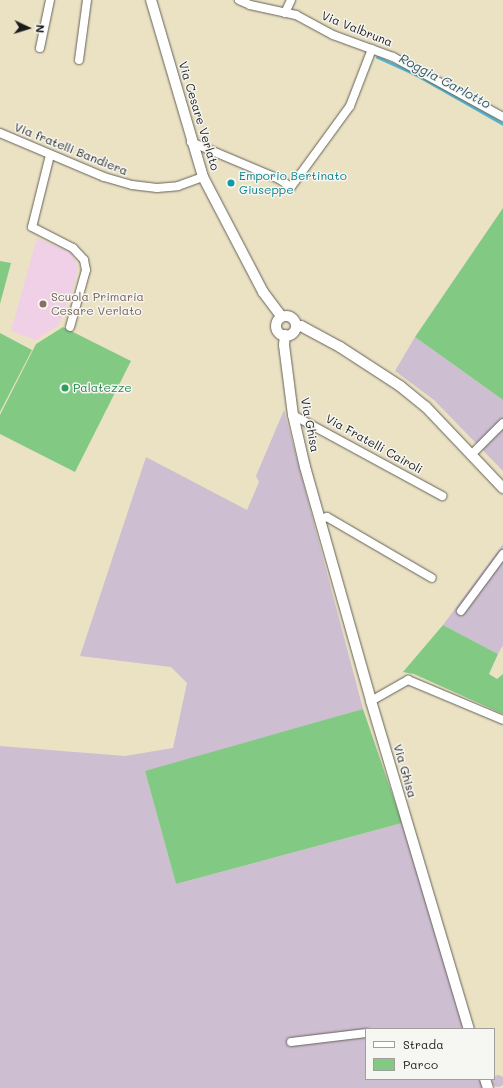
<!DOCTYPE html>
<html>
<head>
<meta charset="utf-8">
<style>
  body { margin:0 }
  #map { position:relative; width:503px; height:1088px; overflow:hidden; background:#ebe2c4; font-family:Mali,sans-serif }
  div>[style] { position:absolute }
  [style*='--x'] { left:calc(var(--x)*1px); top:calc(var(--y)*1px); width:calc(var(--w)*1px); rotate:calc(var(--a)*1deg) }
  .built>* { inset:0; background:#efd0e6 }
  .industrial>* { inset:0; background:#cdbed2 }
  .round { border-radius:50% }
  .green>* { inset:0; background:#82c984 }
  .stream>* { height:3px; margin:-1.5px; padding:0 1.5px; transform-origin:1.5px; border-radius:1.5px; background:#55b8d4 }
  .roads { filter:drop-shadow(0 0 1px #646157) drop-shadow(0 0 1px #646157) }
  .minor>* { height:8px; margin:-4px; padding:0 4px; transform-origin:4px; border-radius:4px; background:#fff }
  .tertiary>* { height:10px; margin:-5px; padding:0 5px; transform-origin:5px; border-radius:5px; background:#fff }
  .tertiary>.ring { margin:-5px; padding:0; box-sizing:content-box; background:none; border:10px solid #fff; border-radius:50% }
  .dots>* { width:11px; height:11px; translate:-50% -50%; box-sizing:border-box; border:2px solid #f6f6f2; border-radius:50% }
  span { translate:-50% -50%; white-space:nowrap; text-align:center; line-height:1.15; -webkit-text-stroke:3px #f6f6f2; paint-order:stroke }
  .street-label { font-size:12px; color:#1c1c1c }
  .culture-label { font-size:12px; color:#0d838f }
  .left { translate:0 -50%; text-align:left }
  .education-label { font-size:12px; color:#785e54 }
  .leisure-label { font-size:12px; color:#27864d }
  .water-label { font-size:13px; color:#335a66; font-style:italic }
  .legend { position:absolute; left:365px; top:1028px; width:130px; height:52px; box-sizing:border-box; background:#f6f6f2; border:1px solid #9f9f9c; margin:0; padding:5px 7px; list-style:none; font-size:12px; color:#1c1c1c }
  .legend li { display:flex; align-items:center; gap:8px; height:20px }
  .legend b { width:20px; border:1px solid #9f9f9c }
  .north { position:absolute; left:8px; top:8px; width:40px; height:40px; -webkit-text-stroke:3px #f6f6f2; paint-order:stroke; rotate:94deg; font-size:11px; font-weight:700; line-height:16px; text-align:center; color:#1c1c1c }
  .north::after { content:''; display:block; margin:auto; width:14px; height:18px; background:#1c1c1c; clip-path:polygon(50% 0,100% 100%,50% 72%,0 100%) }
</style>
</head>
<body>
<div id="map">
  <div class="built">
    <div style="clip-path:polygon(37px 238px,72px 253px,78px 267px,75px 283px,59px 325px,36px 340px,11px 331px)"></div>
  </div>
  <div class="industrial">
    <div style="clip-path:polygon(415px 337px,503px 400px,503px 471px,434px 400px,395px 371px)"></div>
    <div style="clip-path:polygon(284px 410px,363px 709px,196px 760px,145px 771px,176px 884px,402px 823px,464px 1029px,366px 1029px,366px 1079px,482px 1079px,486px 1088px,0 1088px,0 746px,125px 756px,173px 748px,187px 683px,171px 667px,80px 656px,146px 457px,247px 510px,259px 482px,256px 476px)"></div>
    <div style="clip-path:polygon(503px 544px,503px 645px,498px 654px,443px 625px)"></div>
    <div class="round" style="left:492px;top:1075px;width:12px;height:12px"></div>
  </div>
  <div class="green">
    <div style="clip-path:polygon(503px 208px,503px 400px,415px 337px)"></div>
    <div style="clip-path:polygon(0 261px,11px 263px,0 304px)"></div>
    <div style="clip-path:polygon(63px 327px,131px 361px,75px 472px,0 434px,0 415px,36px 344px)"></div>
    <div style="clip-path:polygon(0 333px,32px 350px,0 412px)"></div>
    <div style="clip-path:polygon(443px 625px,498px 654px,489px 674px,497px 679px,503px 674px,503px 714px,414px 674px,403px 672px)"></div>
    <div style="clip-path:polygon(363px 709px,402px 823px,176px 884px,145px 771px)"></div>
  </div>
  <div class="stream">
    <div style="--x:377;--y:57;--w:42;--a:24.1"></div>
    <div style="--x:415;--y:74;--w:101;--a:29.6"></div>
  </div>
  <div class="roads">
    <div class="minor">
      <div style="--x:239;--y:0;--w:12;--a:24"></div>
      <div style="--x:250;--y:5;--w:47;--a:12.3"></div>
      <div style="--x:296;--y:15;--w:42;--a:28.4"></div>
      <div style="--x:333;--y:35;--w:64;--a:20.1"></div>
      <div style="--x:393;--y:57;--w:125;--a:28.6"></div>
      <div style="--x:285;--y:13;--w:14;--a:-65"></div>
      <div style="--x:40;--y:48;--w:49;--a:-78.2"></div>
      <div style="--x:79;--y:60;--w:61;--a:-82.4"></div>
      <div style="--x:0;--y:133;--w:113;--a:22.9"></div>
      <div style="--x:104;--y:177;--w:29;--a:16"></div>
      <div style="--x:132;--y:185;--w:25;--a:7"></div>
      <div style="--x:157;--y:188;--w:21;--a:-5"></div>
      <div style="--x:178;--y:186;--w:27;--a:-20"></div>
      <div style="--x:191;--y:142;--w:95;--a:22.8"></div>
      <div style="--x:279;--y:179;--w:14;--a:34"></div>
      <div style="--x:291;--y:187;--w:100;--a:-53.9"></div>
      <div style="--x:350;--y:106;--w:61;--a:-68.9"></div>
      <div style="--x:50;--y:155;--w:74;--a:104"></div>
      <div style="--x:32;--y:227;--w:46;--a:27.1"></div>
      <div style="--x:73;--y:248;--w:16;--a:47"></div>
      <div style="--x:84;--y:260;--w:10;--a:79"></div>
      <div style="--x:86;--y:270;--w:59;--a:105.7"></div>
      <div style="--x:293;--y:415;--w:170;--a:28.5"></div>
      <div style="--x:471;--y:455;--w:45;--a:-45"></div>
      <div style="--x:320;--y:519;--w:7;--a:-16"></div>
      <div style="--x:327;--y:517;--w:121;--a:30.2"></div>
      <div style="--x:461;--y:611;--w:71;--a:-53.6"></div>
      <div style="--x:371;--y:701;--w:43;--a:-29.6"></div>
      <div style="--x:408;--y:680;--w:103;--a:22.8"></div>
      <div style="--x:291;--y:1042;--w:76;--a:-6.8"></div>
    </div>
    <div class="tertiary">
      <div style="--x:151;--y:0;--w:184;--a:73.6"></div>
      <div style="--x:203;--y:177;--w:130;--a:62.4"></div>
      <div style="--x:263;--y:292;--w:31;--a:53"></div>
      <div class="ring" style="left:276px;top:316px;width:10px;height:10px"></div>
      <div style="--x:296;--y:326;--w:5;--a:0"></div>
      <div style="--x:301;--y:326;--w:44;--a:28.3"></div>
      <div style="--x:340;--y:347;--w:72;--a:33"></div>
      <div style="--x:400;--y:386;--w:33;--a:39"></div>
      <div style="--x:426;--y:407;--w:112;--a:46.5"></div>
      <div style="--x:285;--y:335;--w:10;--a:96"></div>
      <div style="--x:284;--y:345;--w:71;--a:82.7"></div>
      <div style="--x:293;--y:415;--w:53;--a:77"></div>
      <div style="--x:305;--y:467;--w:243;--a:74.2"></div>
      <div style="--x:371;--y:701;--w:342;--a:73.4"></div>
      <div style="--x:485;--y:1079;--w:9;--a:72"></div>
    </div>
  </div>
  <div class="dots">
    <div style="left:231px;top:183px;background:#0f9aa8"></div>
    <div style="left:43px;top:304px;background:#8d6e63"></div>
    <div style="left:65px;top:388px;background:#2e9e5b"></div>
  </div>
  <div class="street-label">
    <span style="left:357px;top:29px;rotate:22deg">Via Valbruna</span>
    <span style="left:199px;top:116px;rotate:73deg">Via Cesare Verlato</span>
    <span style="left:71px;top:149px;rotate:22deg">Via fratelli Bandiera</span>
    <span style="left:310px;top:425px;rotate:79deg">Via Ghisa</span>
    <span style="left:374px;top:444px;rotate:29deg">Via Fratelli Cairoli</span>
    <span style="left:405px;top:771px;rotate:74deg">Via Ghisa</span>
  </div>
  <div class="culture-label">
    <span class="left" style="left:239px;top:183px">Emporio Bertinato<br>Giuseppe</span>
  </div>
  <div class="education-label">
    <span class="left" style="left:51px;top:304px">Scuola Primaria<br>Cesare Verlato</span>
  </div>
  <div class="leisure-label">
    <span class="left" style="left:73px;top:388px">Palatezze</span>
  </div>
  <div class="water-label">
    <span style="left:445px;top:81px;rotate:28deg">Roggia Carlotto</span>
  </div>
  <ul class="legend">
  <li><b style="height:5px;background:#fff"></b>Strada</li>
  <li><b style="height:11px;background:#82c984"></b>Parco</li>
  </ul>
  <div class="north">N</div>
</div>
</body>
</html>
